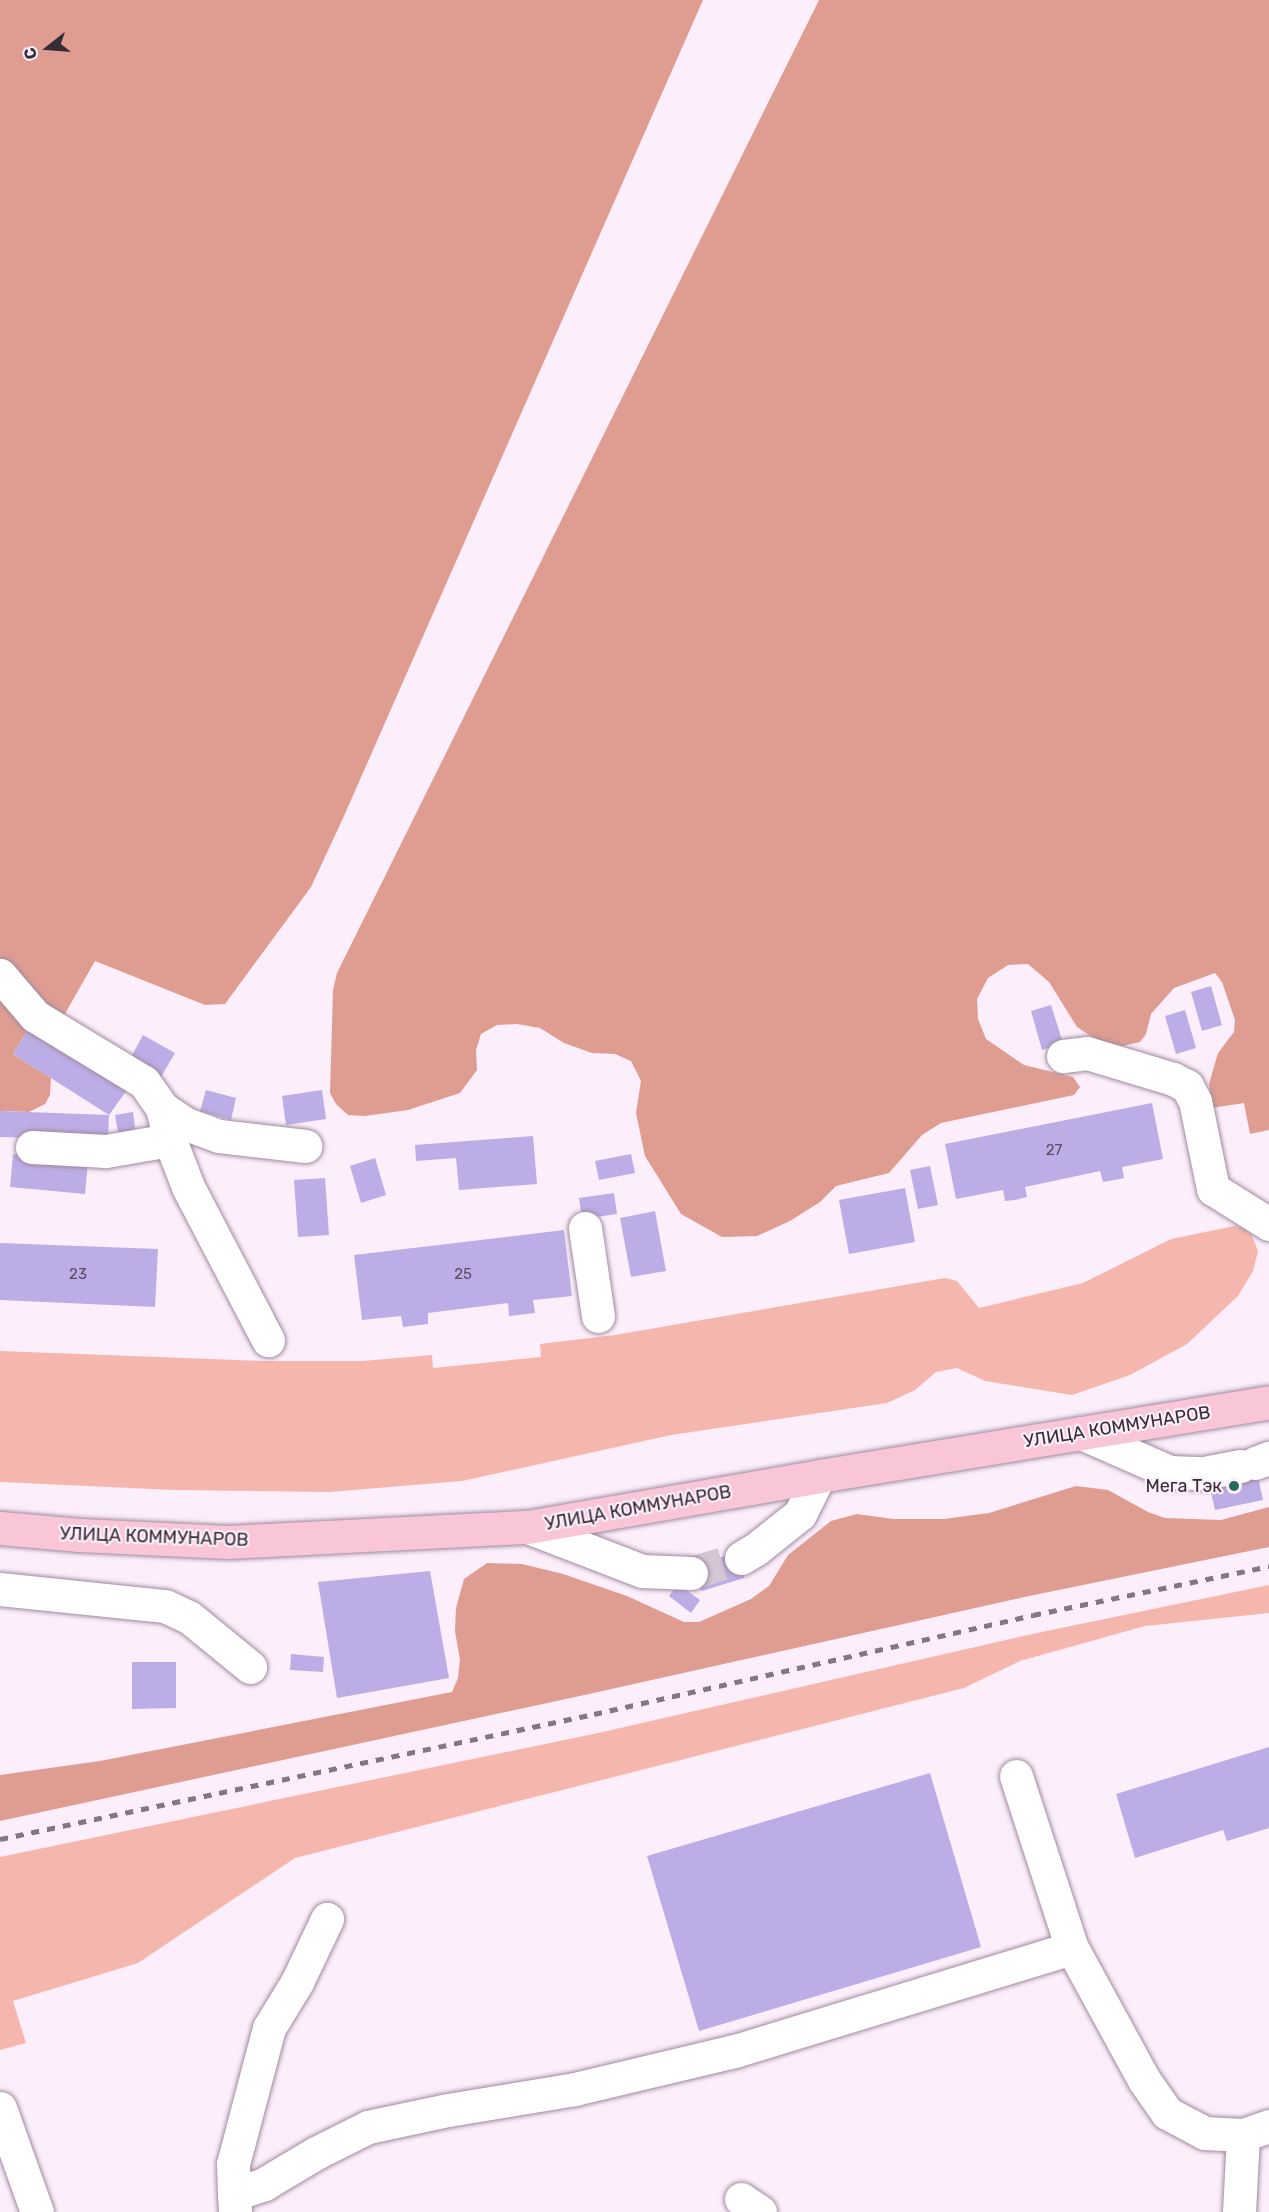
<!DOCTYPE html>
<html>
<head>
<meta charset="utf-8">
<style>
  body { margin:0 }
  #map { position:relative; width:1269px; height:2212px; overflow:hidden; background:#fceefb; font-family:Rubik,sans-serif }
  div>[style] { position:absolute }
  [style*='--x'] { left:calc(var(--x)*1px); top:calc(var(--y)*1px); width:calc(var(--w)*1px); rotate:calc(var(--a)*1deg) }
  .green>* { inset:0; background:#f5b7ad }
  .forest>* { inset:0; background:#df9d91 }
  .building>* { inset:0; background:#bdade6 }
  .minor-tunnel>* { height:33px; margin-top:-16.5px; transform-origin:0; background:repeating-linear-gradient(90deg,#d4c7d3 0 33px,transparent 0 49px) }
  .roads { filter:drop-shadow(0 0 2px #a08a9f) drop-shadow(0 0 2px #a08a9f) }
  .minor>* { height:33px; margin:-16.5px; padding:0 16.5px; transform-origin:16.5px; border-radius:16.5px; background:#fff }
  .major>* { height:33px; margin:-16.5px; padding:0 16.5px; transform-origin:16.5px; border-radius:16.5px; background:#f8c6d6 }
  .rail>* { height:4.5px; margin-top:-2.25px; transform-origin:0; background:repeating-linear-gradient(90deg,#837782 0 8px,transparent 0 16px) }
  .dots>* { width:16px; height:16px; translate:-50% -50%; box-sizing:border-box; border:3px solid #fceefb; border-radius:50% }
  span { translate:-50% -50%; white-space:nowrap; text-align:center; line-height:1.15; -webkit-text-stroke:4.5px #fceefb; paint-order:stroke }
  .number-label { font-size:15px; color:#584c61 }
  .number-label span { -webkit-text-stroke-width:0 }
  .street-label { font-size:18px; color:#362c35 }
  .poi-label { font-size:18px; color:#362c35 }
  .right { translate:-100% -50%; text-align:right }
  .north { position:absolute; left:18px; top:18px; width:60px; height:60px; -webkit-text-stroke:4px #fceefb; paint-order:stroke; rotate:253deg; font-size:16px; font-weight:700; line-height:24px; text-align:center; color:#362c35 }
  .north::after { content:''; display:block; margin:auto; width:21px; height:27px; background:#362c35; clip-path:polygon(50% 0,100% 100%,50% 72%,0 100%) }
</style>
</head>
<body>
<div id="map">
  <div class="green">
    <div style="clip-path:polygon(1235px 1226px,1245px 1229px,1252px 1236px,1258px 1251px,1253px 1271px,1238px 1296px,1187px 1344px,1130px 1375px,1072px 1395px,985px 1381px,957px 1368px,936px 1372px,915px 1390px,887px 1403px,671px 1435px,462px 1481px,329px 1492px,174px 1490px,0 1482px,0 1351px,265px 1361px,363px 1361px,432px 1355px,433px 1368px,541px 1357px,540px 1344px,615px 1335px,945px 1278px,957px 1281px,979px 1308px,1083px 1283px,1171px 1239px)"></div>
    <div style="clip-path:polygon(1269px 1585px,1269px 1613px,1145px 1626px,1020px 1661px,964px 1688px,295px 1858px,138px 1963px,13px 2001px,26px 2043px,0 2050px,0 1857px,598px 1733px,1037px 1633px)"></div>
  </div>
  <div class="forest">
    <div style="clip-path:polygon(0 0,703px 0,344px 816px,311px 887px,225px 1004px,205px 1005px,95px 961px,62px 1019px,37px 1002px,0 958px)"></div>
    <div style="clip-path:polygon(819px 0,1269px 0,1269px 1130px,1250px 1134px,1244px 1103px,1212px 1108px,1209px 1084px,1218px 1053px,1234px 1032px,1235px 1020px,1222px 982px,1215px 973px,1174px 988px,1151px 1014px,1146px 1034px,1140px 1042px,1122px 1046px,1101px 1043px,1077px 1027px,1049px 982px,1028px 964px,1008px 965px,988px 978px,977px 999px,978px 1019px,986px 1039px,1024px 1065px,1073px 1077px,1080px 1087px,1074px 1095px,941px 1123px,922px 1135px,889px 1173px,836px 1186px,820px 1202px,790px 1221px,757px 1236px,722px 1237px,681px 1214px,645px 1156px,636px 1113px,641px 1081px,631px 1061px,615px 1054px,592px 1053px,564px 1043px,540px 1028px,517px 1024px,497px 1025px,481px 1034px,476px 1050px,477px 1070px,460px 1093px,408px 1110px,365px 1116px,348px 1115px,336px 1104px,330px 1093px,333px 990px,337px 973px)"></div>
    <div style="clip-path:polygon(0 992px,31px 1025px,13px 1054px,51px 1078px,50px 1095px,45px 1104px,29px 1112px,0 1111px)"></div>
    <div style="clip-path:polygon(1076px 1486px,1108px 1490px,1148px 1512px,1165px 1518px,1221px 1520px,1269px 1507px,1269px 1547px,1029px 1596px,589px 1694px,0 1821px,0 1775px,100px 1761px,452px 1692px,458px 1678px,460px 1660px,455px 1631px,456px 1608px,464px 1579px,487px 1563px,522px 1564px,563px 1574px,627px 1596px,684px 1622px,699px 1622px,751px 1599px,769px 1586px,788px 1555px,831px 1521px,857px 1514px,893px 1519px,944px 1519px,989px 1513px)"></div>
  </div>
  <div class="building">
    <div style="clip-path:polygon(1211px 986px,1222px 1025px,1202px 1031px,1191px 992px)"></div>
    <div style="clip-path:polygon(1051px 1005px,1063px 1043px,1042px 1050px,1031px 1011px)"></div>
    <div style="clip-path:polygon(1185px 1010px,1196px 1048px,1176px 1054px,1165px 1016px)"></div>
    <div style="clip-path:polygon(31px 1025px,129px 1087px,109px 1115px,13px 1054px)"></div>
    <div style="clip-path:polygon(143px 1035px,175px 1053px,161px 1077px,130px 1059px)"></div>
    <div style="clip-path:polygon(206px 1090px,236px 1098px,231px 1120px,200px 1111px)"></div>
    <div style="clip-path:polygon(322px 1090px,326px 1119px,286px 1125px,282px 1096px)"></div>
    <div style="clip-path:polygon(1152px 1103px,1163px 1159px,1122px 1167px,1124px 1178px,1114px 1180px,1103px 1182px,1100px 1171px,1025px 1187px,1027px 1197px,1015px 1200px,1005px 1201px,1003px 1190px,956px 1199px,945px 1144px)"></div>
    <div style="clip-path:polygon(0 1111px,109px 1115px,108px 1140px,0 1137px)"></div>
    <div style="clip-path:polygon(133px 1112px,136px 1135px,119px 1138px,115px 1115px)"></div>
    <div style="clip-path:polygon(533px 1136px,537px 1184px,459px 1190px,456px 1158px,416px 1161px,415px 1145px)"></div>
    <div style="clip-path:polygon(13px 1154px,88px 1161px,85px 1194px,10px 1187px)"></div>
    <div style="clip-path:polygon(631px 1154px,635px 1173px,599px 1180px,595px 1161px)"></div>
    <div style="clip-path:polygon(375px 1158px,386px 1195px,361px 1203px,350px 1166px)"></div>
    <div style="clip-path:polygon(930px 1166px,938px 1205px,918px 1209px,910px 1170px)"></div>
    <div style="clip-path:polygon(325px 1178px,329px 1235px,298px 1237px,294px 1180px)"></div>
    <div style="clip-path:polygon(905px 1188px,915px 1242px,849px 1254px,839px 1200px)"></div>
    <div style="clip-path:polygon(614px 1193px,617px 1214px,582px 1219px,579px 1198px)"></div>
    <div style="clip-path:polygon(655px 1211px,666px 1271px,631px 1277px,620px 1218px)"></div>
    <div style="clip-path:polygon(564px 1230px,572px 1296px,533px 1300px,535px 1313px,509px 1316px,508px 1303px,428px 1313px,428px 1324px,403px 1327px,401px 1316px,362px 1320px,354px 1255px)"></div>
    <div style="clip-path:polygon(0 1243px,158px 1249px,155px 1307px,0 1300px)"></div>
    <div style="clip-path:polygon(1255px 1463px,1263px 1500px,1215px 1510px,1208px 1479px)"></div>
    <div style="clip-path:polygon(737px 1552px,747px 1563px,744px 1578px,702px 1591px,689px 1580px,692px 1566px)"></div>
    <div style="clip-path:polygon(430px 1571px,449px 1678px,337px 1698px,318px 1582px)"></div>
    <div style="clip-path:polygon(678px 1584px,700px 1600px,691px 1613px,669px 1596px)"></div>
    <div style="clip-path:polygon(291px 1654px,324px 1657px,323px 1672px,290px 1670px)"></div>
    <div style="clip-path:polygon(132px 1662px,176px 1662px,176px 1708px,132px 1709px)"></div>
    <div style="clip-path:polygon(1269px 1747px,1269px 1828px,1227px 1841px,1223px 1830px,1135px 1858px,1116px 1794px)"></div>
    <div style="clip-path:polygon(930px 1773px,981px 1947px,699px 2031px,647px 1856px)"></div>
  </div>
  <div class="minor-tunnel">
    <div style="--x:691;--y:1573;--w:52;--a:-16.7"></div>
  </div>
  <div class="roads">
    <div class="minor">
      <div style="--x:0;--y:975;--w:54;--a:49.5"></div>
      <div style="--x:35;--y:1016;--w:127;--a:31.2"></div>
      <div style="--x:144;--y:1082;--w:32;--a:55"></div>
      <div style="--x:162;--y:1108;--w:33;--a:76"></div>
      <div style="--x:170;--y:1140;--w:50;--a:69"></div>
      <div style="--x:188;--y:1187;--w:173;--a:62.4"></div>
      <div style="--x:1063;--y:1056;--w:24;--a:-7"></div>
      <div style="--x:1087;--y:1053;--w:90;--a:16.8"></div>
      <div style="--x:1173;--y:1079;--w:16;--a:27"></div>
      <div style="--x:1187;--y:1086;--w:17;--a:62"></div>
      <div style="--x:1195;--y:1101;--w:90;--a:78.4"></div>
      <div style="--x:1213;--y:1189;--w:66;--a:32"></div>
      <div style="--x:162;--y:1108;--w:29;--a:34"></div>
      <div style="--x:186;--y:1124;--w:35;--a:20"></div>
      <div style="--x:219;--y:1136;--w:87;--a:6.6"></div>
      <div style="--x:32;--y:1147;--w:74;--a:3.1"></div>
      <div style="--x:106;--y:1151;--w:65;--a:-9.8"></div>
      <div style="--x:585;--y:1228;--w:89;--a:81.6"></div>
      <div style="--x:1081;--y:1433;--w:97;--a:23.7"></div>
      <div style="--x:1170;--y:1472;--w:34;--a:2"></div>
      <div style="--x:1204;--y:1473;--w:37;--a:-11"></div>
      <div style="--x:1255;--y:1463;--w:15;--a:-20"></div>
      <div style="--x:528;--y:1527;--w:122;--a:21.1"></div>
      <div style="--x:642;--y:1571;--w:49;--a:2.3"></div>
      <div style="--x:741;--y:1558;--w:17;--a:-31"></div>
      <div style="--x:756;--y:1549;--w:56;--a:-38.5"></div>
      <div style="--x:800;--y:1514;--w:42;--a:-63.4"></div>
      <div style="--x:0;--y:1589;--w:166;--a:5.9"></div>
      <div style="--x:165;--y:1606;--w:26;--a:25"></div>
      <div style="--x:189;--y:1617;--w:79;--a:39.3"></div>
      <div style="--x:1016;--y:1776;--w:181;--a:72"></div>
      <div style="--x:1072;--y:1948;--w:150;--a:61.4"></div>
      <div style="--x:1144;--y:2080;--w:40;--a:55.1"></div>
      <div style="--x:1167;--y:2113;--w:43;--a:27.8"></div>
      <div style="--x:1205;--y:2133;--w:38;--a:3"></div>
      <div style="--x:1243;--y:2135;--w:28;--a:-19"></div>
      <div style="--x:0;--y:2108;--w:110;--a:70.4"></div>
      <div style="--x:234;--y:2194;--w:30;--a:-92"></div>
      <div style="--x:233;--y:2164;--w:141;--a:-75.2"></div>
      <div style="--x:269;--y:2028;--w:54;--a:-58.7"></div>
      <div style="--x:297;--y:1982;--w:70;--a:-64.5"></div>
      <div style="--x:741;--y:2199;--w:23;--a:34"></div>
      <div style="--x:235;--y:2212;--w:18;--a:-93"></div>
      <div style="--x:234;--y:2194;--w:32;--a:-18"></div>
      <div style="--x:264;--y:2184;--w:61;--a:-30.8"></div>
      <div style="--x:316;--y:2153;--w:58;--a:-26.6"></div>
      <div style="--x:368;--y:2127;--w:82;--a:-12"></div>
      <div style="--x:448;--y:2110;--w:129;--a:-9.4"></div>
      <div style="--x:575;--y:2089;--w:164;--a:-13.4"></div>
      <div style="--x:735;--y:2051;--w:352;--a:-17"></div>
      <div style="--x:1239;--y:2212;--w:77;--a:-87"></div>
    </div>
    <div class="major">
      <div style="--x:0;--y:1528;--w:80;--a:5"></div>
      <div style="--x:80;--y:1535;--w:148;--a:2.7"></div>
      <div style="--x:228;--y:1542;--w:300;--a:-2.9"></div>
      <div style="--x:528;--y:1527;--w:295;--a:-9.9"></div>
      <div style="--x:819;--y:1476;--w:456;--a:-9.3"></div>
    </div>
  </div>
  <div class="rail">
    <div style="--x:0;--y:1839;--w:607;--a:-11.88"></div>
    <div style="--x:594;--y:1714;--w:450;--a:-12.7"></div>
    <div style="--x:1033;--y:1615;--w:241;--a:-11.7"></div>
  </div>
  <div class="dots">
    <div style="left:1234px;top:1486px;background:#286a5a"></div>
  </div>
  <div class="number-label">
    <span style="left:1054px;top:1151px">27</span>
    <span style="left:78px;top:1275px">23</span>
    <span style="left:463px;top:1275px">25</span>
  </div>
  <div class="street-label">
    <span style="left:1117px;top:1427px;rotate:-9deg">УЛИЦА КОММУНАРОВ</span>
    <span style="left:638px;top:1508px;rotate:-10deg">УЛИЦА КОММУНАРОВ</span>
    <span style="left:154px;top:1537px;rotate:2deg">УЛИЦА КОММУНАРОВ</span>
  </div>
  <div class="poi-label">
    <span class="right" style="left:1222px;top:1486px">Мега Тэк</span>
  </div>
  <div class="north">С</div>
</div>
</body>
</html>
